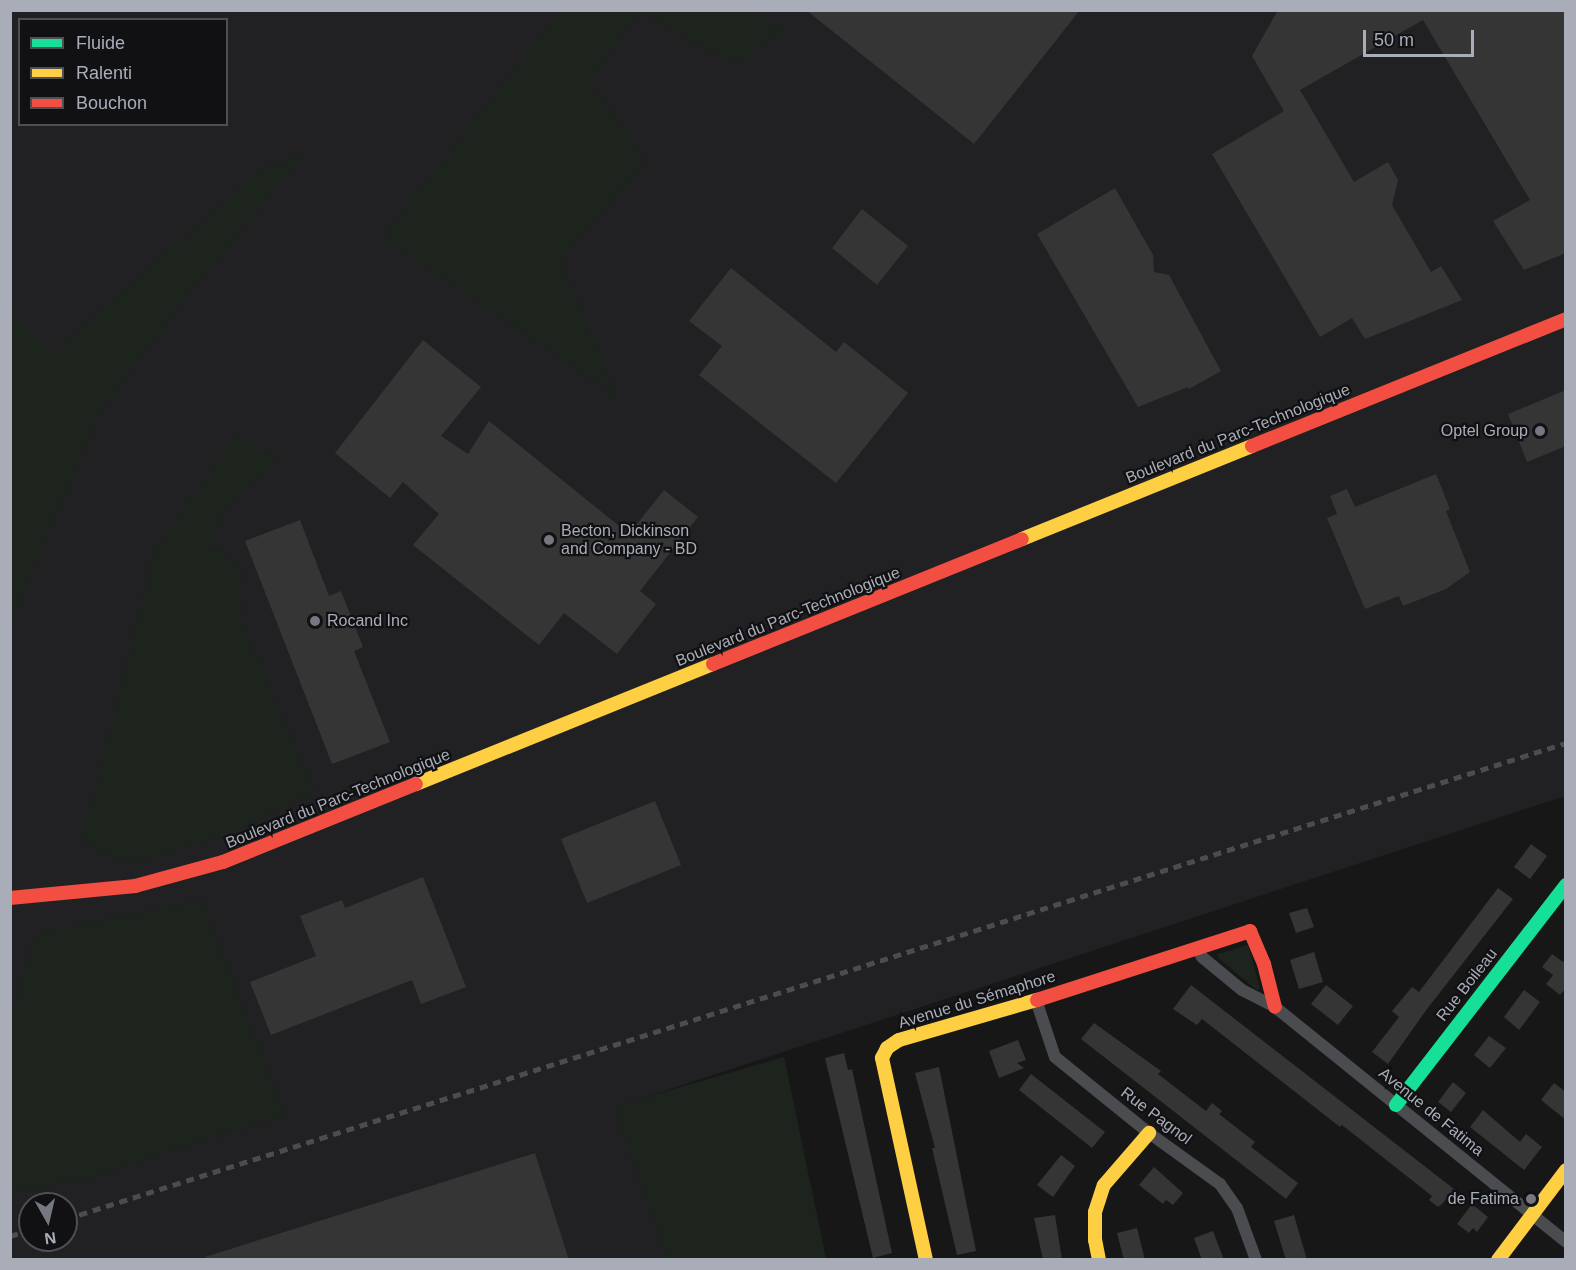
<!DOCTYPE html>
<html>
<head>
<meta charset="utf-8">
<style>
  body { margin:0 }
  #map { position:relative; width:1576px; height:1270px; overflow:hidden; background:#171717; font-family:Arial,sans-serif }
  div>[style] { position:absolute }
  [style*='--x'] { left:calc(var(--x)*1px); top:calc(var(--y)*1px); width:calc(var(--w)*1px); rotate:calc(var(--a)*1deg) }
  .built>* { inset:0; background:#212123 }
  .green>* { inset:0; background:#1d241e }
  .building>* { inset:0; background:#353536 }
  .street>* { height:12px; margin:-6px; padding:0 6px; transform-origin:6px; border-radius:6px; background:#4b4c50 }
  .fast>* { height:14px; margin:-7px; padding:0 7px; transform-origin:7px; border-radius:7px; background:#16e098 }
  .slow>* { height:14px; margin:-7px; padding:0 7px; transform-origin:7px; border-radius:7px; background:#ffcf43 }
  .jam>* { height:14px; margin:-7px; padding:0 7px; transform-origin:7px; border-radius:7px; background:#f24e42 }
  .rail>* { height:4.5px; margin-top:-2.25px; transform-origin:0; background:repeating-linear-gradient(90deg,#4b4c4f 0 8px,transparent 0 14px) }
  .dots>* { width:16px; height:16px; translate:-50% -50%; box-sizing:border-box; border:3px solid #111113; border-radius:50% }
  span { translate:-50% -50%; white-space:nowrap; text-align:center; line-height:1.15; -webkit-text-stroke:4.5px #111113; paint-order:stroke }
  .poi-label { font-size:16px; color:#a8adb8 }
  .right { translate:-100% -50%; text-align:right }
  .left { translate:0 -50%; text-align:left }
  .street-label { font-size:16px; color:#a8adb8 }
  .frame { position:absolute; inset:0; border:12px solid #a8adb8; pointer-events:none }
  .legend { position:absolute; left:18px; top:18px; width:210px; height:108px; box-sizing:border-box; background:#111113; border:2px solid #4d4f55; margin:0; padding:8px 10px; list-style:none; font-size:18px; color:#a8adb8 }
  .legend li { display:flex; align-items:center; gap:12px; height:30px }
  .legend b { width:30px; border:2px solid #4d4f55 }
  .north { position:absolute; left:18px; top:1192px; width:60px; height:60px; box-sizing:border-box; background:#111113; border:2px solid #4d4f55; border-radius:50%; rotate:172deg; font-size:16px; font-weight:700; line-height:24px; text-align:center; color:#a8adb8 }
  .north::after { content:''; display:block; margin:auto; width:21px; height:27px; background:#757880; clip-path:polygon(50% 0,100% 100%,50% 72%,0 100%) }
  .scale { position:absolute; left:1363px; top:30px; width:111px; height:27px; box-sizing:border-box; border:3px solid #a8adb8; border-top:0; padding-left:8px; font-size:18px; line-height:21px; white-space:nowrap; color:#a8adb8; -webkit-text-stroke:4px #111113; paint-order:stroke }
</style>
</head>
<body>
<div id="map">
  <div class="built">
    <div style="clip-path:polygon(evenodd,10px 11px,1565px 11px,1565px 796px,646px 1097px,784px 1057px,826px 1259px,11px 1259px,10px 11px,20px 20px,226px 20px,226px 124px,20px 124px,20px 20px,10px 11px,30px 1204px,66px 1204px,66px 1240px,30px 1240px,30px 1204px)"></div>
  </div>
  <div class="green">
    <div style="clip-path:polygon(560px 11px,752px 11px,783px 31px,736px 64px,640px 12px,589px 81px,646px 161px,560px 260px,618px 397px,383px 237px)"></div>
    <div style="clip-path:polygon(306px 152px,172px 315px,101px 411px,11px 620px,11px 312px,52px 353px,260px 170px)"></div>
    <div style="clip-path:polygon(236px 434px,279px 460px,226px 507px,212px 544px,240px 565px,242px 623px,314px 791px,231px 833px,127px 864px,80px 840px,100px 771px,153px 555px)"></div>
    <div style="clip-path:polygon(202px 900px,285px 1115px,82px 1180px,11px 1192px,11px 1015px,36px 933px)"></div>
    <div style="clip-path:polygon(1248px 945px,1260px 989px,1257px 990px,1218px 958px,1217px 954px)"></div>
    <div style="clip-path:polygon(784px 1057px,826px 1259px,667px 1259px,614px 1108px)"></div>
  </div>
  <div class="building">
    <div style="clip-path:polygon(806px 10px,1080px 10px,974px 144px)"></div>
    <div style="clip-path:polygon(1278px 10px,1566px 10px,1566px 253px,1524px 270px,1493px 221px,1530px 200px,1423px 20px,1300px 90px,1354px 182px,1388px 162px,1398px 180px,1392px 205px,1431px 272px,1441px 266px,1462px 300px,1365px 339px,1352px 318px,1320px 337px,1212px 154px,1284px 111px,1252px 56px)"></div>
    <div style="clip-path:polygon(1115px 188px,1153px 255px,1154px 272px,1169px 275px,1221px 371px,1189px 389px,1188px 387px,1138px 407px,1037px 234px)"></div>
    <div style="clip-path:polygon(862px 209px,908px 246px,877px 285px,832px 248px)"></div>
    <div style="clip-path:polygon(731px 268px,836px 352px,844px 342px,908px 393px,836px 483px,699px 375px,722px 346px,689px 321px)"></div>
    <div style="clip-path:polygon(423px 340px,481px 387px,441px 436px,468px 454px,489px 421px,629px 534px,664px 490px,698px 517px,640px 591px,656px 604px,617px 654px,564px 613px,539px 645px,413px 545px,439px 514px,403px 482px,390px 498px,335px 453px)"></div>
    <div style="clip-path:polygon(1566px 390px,1566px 446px,1527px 462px,1508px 414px)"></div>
    <div style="clip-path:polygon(1436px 474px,1450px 509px,1446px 511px,1470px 572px,1446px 589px,1403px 606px,1399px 596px,1365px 609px,1327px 518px,1337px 514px,1330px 496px,1347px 489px,1355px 507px)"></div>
    <div style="clip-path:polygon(300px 520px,329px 596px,341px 591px,363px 647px,354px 651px,390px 742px,332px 764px,245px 541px)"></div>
    <div style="clip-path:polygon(655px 801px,681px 865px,587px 903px,561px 839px)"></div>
    <div style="clip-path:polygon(1531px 844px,1547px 856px,1530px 879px,1514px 867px)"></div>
    <div style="clip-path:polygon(423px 877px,466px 987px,421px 1004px,412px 980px,271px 1035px,250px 982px,316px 956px,300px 916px,342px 900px,345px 908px)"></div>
    <div style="clip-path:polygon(1498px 888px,1513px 899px,1427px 1009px,1388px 1064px,1372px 1052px,1399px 1017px,1392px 1011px,1412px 987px,1419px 992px)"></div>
    <div style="clip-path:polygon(1307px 908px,1314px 927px,1296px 933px,1289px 913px)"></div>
    <div style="clip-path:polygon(1314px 952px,1323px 982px,1299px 989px,1290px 960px)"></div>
    <div style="clip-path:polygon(1552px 954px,1563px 962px,1566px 959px,1566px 988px,1560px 995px,1546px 984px,1553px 975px,1542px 967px)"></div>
    <div style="clip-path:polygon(1191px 985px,1454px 1189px,1442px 1204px,1438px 1207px,1429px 1200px,1432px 1196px,1342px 1125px,1340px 1127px,1202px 1019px,1197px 1025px,1173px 1009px)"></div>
    <div style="clip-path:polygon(1326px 985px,1353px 1006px,1338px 1025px,1311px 1004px)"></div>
    <div style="clip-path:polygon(1524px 990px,1540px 1002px,1519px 1030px,1504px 1017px)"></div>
    <div style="clip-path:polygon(1094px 1023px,1161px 1071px,1158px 1074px,1206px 1111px,1212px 1103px,1222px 1111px,1219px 1114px,1255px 1142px,1251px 1147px,1298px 1183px,1286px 1199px,1081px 1039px)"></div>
    <div style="clip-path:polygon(1489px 1036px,1506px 1048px,1490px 1068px,1474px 1055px)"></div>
    <div style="clip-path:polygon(1018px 1040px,1026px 1060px,1017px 1063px,1024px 1068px,999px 1078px,989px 1051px)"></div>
    <div style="clip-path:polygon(844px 1053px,848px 1070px,852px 1069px,892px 1253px,873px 1258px,825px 1058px)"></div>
    <div style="clip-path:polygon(939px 1067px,976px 1251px,957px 1255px,932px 1148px,935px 1148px,915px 1073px)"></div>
    <div style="clip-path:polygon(1031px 1074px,1105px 1132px,1092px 1148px,1019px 1090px)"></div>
    <div style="clip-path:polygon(1453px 1082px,1466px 1093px,1451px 1112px,1438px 1102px)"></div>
    <div style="clip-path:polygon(1554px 1083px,1566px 1092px,1566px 1120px,1541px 1100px)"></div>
    <div style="clip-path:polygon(1483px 1110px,1520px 1142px,1526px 1134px,1542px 1147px,1524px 1170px,1470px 1127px)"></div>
    <div style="clip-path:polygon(535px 1153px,569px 1260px,206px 1260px,205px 1257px)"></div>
    <div style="clip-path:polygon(1061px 1155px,1075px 1166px,1053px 1197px,1037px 1185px)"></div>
    <div style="clip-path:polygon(1154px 1167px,1183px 1193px,1173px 1205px,1166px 1200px,1163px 1204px,1139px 1185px)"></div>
    <div style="clip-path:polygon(1472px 1204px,1488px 1217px,1477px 1232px,1473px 1228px,1469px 1233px,1457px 1224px)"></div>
    <div style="clip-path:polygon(1055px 1215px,1062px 1260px,1043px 1260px,1034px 1218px)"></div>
    <div style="clip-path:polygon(1294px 1215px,1302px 1243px,1307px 1260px,1286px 1260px,1274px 1221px)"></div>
    <div style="clip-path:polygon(1137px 1228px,1145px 1260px,1124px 1260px,1117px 1233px)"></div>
    <div style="clip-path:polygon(1213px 1231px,1224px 1260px,1202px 1260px,1194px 1238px)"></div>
  </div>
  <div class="street">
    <div style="--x:1197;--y:948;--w:10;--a:61"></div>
    <div style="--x:1202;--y:957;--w:52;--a:39.5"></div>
    <div style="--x:1242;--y:990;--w:37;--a:27"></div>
    <div style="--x:1275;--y:1007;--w:374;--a:38.9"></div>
    <div style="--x:1036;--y:1000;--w:60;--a:71.6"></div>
    <div style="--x:1055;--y:1057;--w:121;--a:39"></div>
    <div style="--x:1149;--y:1133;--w:87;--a:35.7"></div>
    <div style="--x:1220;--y:1184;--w:29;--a:55"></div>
    <div style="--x:1237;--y:1208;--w:55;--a:69.9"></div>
  </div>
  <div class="fast">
    <div style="--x:1396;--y:1105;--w:278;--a:-52.3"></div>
  </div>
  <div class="slow">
    <div style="--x:1022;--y:539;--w:248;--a:-22"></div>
    <div style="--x:416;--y:784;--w:320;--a:-22"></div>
    <div style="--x:926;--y:1260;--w:207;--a:-102.3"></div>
    <div style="--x:882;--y:1058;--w:11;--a:-63"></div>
    <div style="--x:887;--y:1048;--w:14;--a:-34"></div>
    <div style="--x:899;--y:1040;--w:144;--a:-16.2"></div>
    <div style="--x:1099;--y:1260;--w:20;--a:-101"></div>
    <div style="--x:1095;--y:1240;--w:28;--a:-90"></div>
    <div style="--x:1095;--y:1212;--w:28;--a:-72"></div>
    <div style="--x:1104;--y:1185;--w:69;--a:-49.1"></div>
    <div style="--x:1498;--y:1260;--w:113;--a:-52.9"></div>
  </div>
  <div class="jam">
    <div style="--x:1252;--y:446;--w:339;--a:-22"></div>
    <div style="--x:713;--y:664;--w:333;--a:-22"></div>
    <div style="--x:10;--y:898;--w:126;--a:-5.5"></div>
    <div style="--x:135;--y:886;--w:91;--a:-15.3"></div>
    <div style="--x:223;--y:862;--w:208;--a:-22"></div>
    <div style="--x:1037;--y:1000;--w:224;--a:-17.9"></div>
    <div style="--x:1250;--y:931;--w:36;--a:67"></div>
    <div style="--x:1264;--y:964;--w:44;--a:75.7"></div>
  </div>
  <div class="rail">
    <div style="--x:66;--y:1219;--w:1574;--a:-17.61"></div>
    <div style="--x:10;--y:1236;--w:21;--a:-17"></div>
  </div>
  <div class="dots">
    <div style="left:1540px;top:431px;background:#757880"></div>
    <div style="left:549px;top:540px;background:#757880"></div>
    <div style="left:315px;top:621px;background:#757880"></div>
    <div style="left:1531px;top:1199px;background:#757880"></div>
  </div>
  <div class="poi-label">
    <span class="right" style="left:1528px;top:431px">Optel Group</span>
    <span class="left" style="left:561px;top:540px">Becton, Dickinson<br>and Company - BD</span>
    <span class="left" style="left:327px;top:621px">Rocand Inc</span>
    <span class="right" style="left:1519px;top:1199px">de Fatima</span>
  </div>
  <div class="street-label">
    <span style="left:1238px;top:434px;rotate:-22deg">Boulevard du Parc-Technologique</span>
    <span style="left:788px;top:617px;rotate:-22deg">Boulevard du Parc-Technologique</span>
    <span style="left:338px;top:799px;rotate:-22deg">Boulevard du Parc-Technologique</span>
    <span style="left:1467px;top:985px;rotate:-52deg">Rue Boileau</span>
    <span style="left:977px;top:1000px;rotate:-17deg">Avenue du Sémaphore</span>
    <span style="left:1431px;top:1112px;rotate:39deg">Avenue de Fatima</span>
    <span style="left:1156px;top:1116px;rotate:37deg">Rue Pagnol</span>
  </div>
  <div class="frame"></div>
  <ul class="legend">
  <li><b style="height:8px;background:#16e098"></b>Fluide</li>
  <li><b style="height:8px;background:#ffcf43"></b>Ralenti</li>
  <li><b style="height:8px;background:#f24e42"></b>Bouchon</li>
  </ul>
  <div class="north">N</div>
  <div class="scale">50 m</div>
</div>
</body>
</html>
